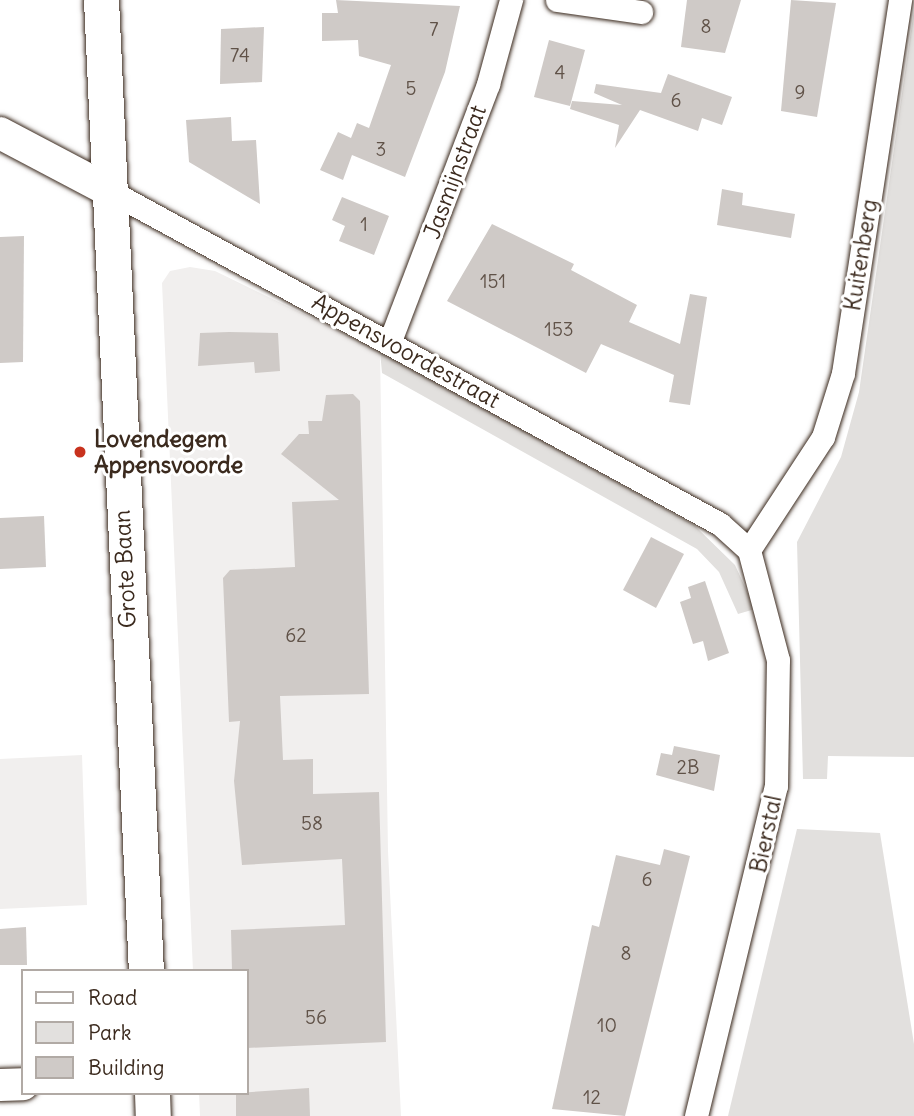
<!DOCTYPE html>
<html>
<head>
<meta charset="utf-8">
<style>
  body { margin:0 }
  #map { position:relative; width:914px; height:1116px; overflow:hidden; background:#fff; font-family:Delius,sans-serif }
  div>[style] { position:absolute }
  [style*='--x'] { left:calc(var(--x)*1px); top:calc(var(--y)*1px); width:calc(var(--w)*1px); rotate:calc(var(--a)*1deg) }
  .built>* { inset:0; background:#f1efee }
  .green>* { inset:0; background:#e2e0de }
  .building>* { inset:0; background:#cfcac7 }
  .roads { filter:drop-shadow(0 0 2px #3b2a1e) drop-shadow(0 0 2px #3b2a1e) }
  .street>* { height:23px; margin:-11.5px; padding:0 11.5px; transform-origin:11.5px; border-radius:11.5px; background:#fff }
  .secondary>* { height:32px; margin:-16px; padding:0 16px; transform-origin:16px; border-radius:16px; background:#fff }
  .primary>* { height:35px; margin:-17.5px; padding:0 17.5px; transform-origin:17.5px; border-radius:17.5px; background:#fff }
  .dots>* { width:19px; height:19px; translate:-50% -50%; box-sizing:border-box; border:4px solid #fff; border-radius:50% }
  span { translate:-50% -50%; white-space:nowrap; text-align:center; line-height:1.15; -webkit-text-stroke:6px #fff; paint-order:stroke }
  .number-label { font-size:19px; color:#605248 }
  .number-label span { -webkit-text-stroke-width:0 }
  .street-label { font-size:23px; color:#3b2a1e }
  .poi-label { font-size:23px; color:#3b2a1e; font-weight:700 }
  .left { translate:0 -50%; text-align:left }
  .legend { position:absolute; left:21px; top:969px; width:228px; height:126px; box-sizing:border-box; background:#fff; border:2px solid #b1aaa5; margin:0; padding:9px 12px; list-style:none; font-size:21px; color:#3b2a1e }
  .legend li { display:flex; align-items:center; gap:14px; height:35px }
  .legend b { width:35px; border:2px solid #b1aaa5 }
</style>
</head>
<body>
<div id="map">
  <div class="built">
    <div style="clip-path:polygon(190px 267px,215px 271px,380px 351px,388px 851px,401px 1116px,200px 1116px,199px 1093px,247px 1093px,247px 971px,193px 971px,162px 283px,170px 271px)"></div>
    <div style="clip-path:polygon(82px 755px,87px 905px,0 909px,0 759px)"></div>
  </div>
  <div class="green">
    <div style="clip-path:polygon(914px 10px,914px 757px,828px 756px,827px 779px,803px 779px,797px 542px,841px 457px,859px 392px)"></div>
    <div style="clip-path:polygon(380px 351px,694px 525px,735px 565px,755px 609px,738px 614px,719px 572px,697px 549px,382px 373px)"></div>
    <div style="clip-path:polygon(797px 829px,880px 833px,914px 1044px,914px 1116px,728px 1116px)"></div>
  </div>
  <div class="building">
    <div style="clip-path:polygon(336px 0,460px 6px,445px 72px,405px 177px,352px 155px,343px 180px,320px 170px,338px 132px,351px 138px,357px 123px,369px 128px,391px 65px,359px 56px,358px 40px,322px 41px,322px 13px,338px 13px)"></div>
    <div style="clip-path:polygon(687px 0,741px 0,725px 53px,681px 47px)"></div>
    <div style="clip-path:polygon(791px 0,836px 3px,817px 117px,781px 111px)"></div>
    <div style="clip-path:polygon(264px 27px,262px 82px,220px 84px,221px 29px)"></div>
    <div style="clip-path:polygon(549px 40px,585px 50px,570px 106px,534px 97px)"></div>
    <div style="clip-path:polygon(668px 74px,732px 97px,722px 125px,702px 118px,698px 131px,640px 110px,615px 148px,619px 125px,570px 109px,572px 101px,622px 105px,594px 93px,596px 84px,661px 93px)"></div>
    <div style="clip-path:polygon(231px 117px,232px 141px,256px 140px,260px 204px,189px 162px,186px 120px)"></div>
    <div style="clip-path:polygon(722px 189px,743px 193px,742px 205px,795px 214px,791px 238px,717px 225px)"></div>
    <div style="clip-path:polygon(342px 197px,389px 216px,374px 255px,339px 241px,345px 226px,332px 220px)"></div>
    <div style="clip-path:polygon(492px 224px,574px 264px,571px 270px,637px 305px,629px 322px,680px 344px,690px 294px,707px 297px,690px 405px,669px 402px,674px 375px,601px 344px,586px 373px,447px 301px)"></div>
    <div style="clip-path:polygon(24px 236px,23px 362px,0 363px,0 237px)"></div>
    <div style="clip-path:polygon(229px 332px,278px 333px,280px 371px,255px 373px,254px 362px,198px 366px,200px 333px)"></div>
    <div style="clip-path:polygon(353px 394px,360px 401px,369px 694px,280px 696px,283px 760px,313px 759px,313px 794px,379px 792px,386px 1042px,247px 1048px,247px 971px,232px 971px,231px 930px,345px 925px,342px 859px,242px 865px,234px 781px,240px 721px,229px 722px,223px 578px,230px 570px,295px 567px,292px 502px,339px 500px,281px 454px,299px 434px,309px 434px,308px 421px,322px 421px,326px 395px)"></div>
    <div style="clip-path:polygon(44px 516px,46px 567px,0 569px,0 518px)"></div>
    <div style="clip-path:polygon(651px 537px,684px 554px,656px 608px,623px 590px)"></div>
    <div style="clip-path:polygon(705px 581px,729px 653px,708px 661px,703px 641px,693px 644px,680px 602px,691px 598px,688px 587px)"></div>
    <div style="clip-path:polygon(674px 746px,720px 755px,714px 791px,656px 775px,661px 753px,672px 755px)"></div>
    <div style="clip-path:polygon(664px 849px,690px 856px,625px 1116px,552px 1109px,592px 925px,599px 927px,616px 855px,660px 865px)"></div>
    <div style="clip-path:polygon(26px 927px,27px 965px,0 965px,0 929px)"></div>
    <div style="clip-path:polygon(309px 1088px,310px 1116px,236px 1116px,236px 1093px)"></div>
  </div>
  <div class="roads">
    <div class="street">
      <div style="--x:557;--y:0;--w:85;--a:8.1"></div>
      <div style="--x:110;--y:191;--w:695;--a:28.63"></div>
      <div style="--x:720;--y:524;--w:39;--a:42"></div>
      <div style="--x:749;--y:550;--w:135;--a:-56.8"></div>
      <div style="--x:823;--y:437;--w:67;--a:-72.6"></div>
      <div style="--x:843;--y:373;--w:377;--a:-81.3"></div>
      <div style="--x:390;--y:341;--w:275;--a:-69.1"></div>
      <div style="--x:488;--y:84;--w:87;--a:-74.7"></div>
      <div style="--x:696;--y:1116;--w:340;--a:-76.4"></div>
      <div style="--x:776;--y:786;--w:126;--a:-89.1"></div>
      <div style="--x:778;--y:660;--w:114;--a:-104.8"></div>
    </div>
    <div class="secondary">
      <div style="--x:0;--y:133;--w:124;--a:27.8"></div>
      <div style="--x:0;--y:1085;--w:23;--a:-2"></div>
    </div>
    <div class="primary">
      <div style="--x:101;--y:0;--w:972;--a:87.35"></div>
      <div style="--x:152;--y:1093;--w:23;--a:88"></div>
    </div>
  </div>
  <div class="dots">
    <div style="left:80px;top:452px;background:#c8321e"></div>
  </div>
  <div class="number-label">
    <span style="left:706px;top:27px">8</span>
    <span style="left:434px;top:30px">7</span>
    <span style="left:240px;top:56px">74</span>
    <span style="left:560px;top:73px">4</span>
    <span style="left:411px;top:89px">5</span>
    <span style="left:800px;top:93px">9</span>
    <span style="left:676px;top:101px">6</span>
    <span style="left:381px;top:150px">3</span>
    <span style="left:364px;top:225px">1</span>
    <span style="left:493px;top:282px">151</span>
    <span style="left:559px;top:330px">153</span>
    <span style="left:296px;top:636px">62</span>
    <span style="left:688px;top:768px">2B</span>
    <span style="left:312px;top:824px">58</span>
    <span style="left:647px;top:880px">6</span>
    <span style="left:626px;top:954px">8</span>
    <span style="left:316px;top:1018px">56</span>
    <span style="left:607px;top:1026px">10</span>
    <span style="left:592px;top:1098px">12</span>
  </div>
  <div class="street-label">
    <span style="left:455px;top:172px;rotate:-70deg">Jasmijnstraat</span>
    <span style="left:861px;top:255px;rotate:-81deg">Kuitenberg</span>
    <span style="left:406px;top:351px;rotate:29deg">Appensvoordestraat</span>
    <span style="left:125px;top:569px;rotate:-93deg">Grote Baan</span>
    <span style="left:766px;top:834px;rotate:-78deg">Bierstal</span>
  </div>
  <div class="poi-label">
    <span class="left" style="left:94px;top:452px">Lovendegem<br>Appensvoorde</span>
  </div>
  <ul class="legend">
  <li><b style="height:9px;background:#fff"></b>Road</li>
  <li><b style="height:19px;background:#e2e0de"></b>Park</li>
  <li><b style="height:19px;background:#cfcac7"></b>Building</li>
  </ul>
</div>
</body>
</html>
